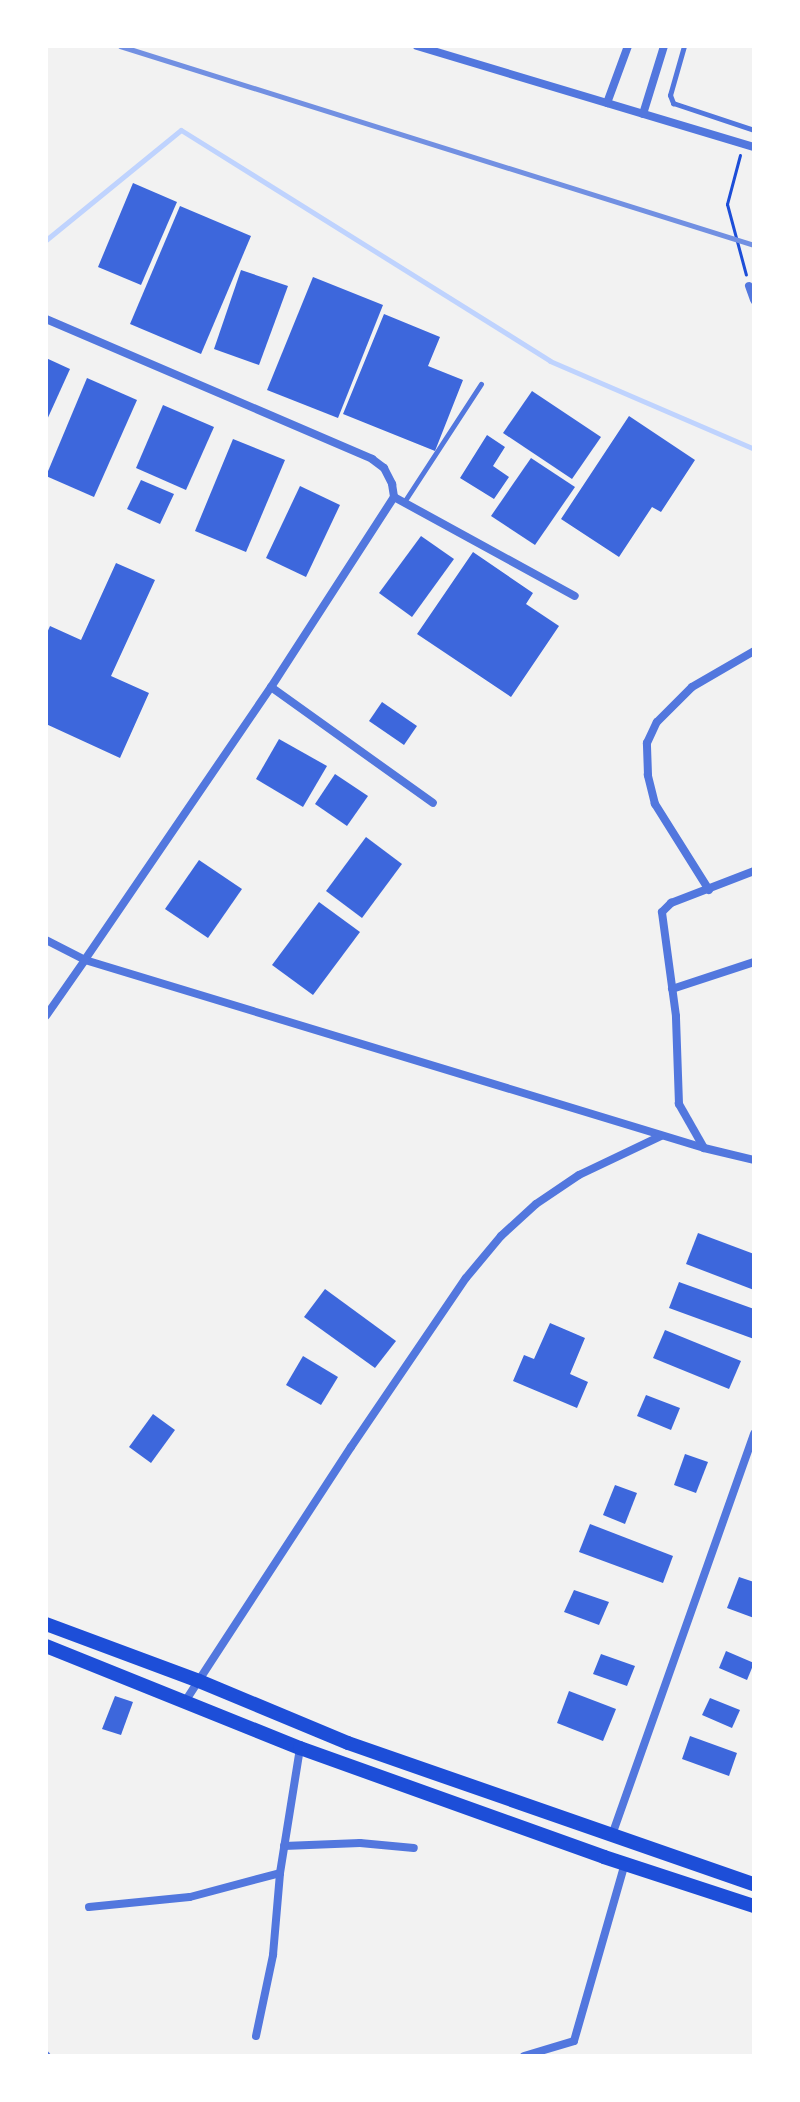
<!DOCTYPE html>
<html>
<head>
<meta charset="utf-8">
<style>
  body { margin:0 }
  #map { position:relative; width:800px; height:2102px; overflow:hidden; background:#f2f2f2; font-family:"Asap Condensed",sans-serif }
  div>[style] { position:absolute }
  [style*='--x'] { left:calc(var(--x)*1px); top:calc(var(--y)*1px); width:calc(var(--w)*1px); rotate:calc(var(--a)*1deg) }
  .stream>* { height:5px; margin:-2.5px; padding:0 2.5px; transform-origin:2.5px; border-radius:2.5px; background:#bfd3fe }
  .building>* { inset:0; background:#3d67dc }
  .path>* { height:3px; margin:-1.5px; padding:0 1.5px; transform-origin:1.5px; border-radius:1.5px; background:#1d4ed8 }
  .service>* { height:5px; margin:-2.5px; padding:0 2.5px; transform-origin:2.5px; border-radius:2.5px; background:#5277de }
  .minor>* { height:8px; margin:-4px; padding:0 4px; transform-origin:4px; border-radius:4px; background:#5277de }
  .primary>* { height:14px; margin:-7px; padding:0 7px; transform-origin:7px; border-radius:7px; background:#1d4ed8 }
  .rail>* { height:5px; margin:-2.5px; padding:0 2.5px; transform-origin:2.5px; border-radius:2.5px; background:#7290e2 }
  span { translate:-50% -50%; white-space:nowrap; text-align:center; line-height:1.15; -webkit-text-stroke:6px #fff; paint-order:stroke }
  .frame { position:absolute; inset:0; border:48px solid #fff; pointer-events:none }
</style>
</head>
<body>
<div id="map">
  <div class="stream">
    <div style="--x:46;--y:240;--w:174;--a:-39.2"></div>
    <div style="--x:181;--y:130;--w:435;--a:32"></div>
    <div style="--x:550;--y:361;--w:222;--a:23.3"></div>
  </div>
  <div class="building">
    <div style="clip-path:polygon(133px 183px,177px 202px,141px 285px,98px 267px)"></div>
    <div style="clip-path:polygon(180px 206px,251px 236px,201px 354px,130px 324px)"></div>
    <div style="clip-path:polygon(241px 270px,288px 286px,259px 365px,214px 349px)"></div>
    <div style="clip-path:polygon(313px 277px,383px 305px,338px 418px,267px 390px)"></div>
    <div style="clip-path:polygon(384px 314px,440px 337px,428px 366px,463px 380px,435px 451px,343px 414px)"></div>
    <div style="clip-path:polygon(46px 358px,70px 369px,46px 422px)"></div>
    <div style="clip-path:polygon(87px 378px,137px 400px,94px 497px,46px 476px)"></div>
    <div style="clip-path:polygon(532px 391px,601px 437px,572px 479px,503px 433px)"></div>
    <div style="clip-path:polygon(163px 405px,214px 427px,186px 490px,136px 468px)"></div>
    <div style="clip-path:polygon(629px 416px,695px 460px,661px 512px,652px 507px,619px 557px,561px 519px)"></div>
    <div style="clip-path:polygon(487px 435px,505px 447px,493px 466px,509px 477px,494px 499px,460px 478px)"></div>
    <div style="clip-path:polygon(233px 439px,285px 460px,246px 552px,195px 531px)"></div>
    <div style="clip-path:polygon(531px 458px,575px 487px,535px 545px,491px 516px)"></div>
    <div style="clip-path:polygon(141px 480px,174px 494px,160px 524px,127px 509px)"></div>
    <div style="clip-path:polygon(300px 486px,340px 505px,306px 577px,266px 558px)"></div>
    <div style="clip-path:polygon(421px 536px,454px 559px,412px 617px,379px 593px)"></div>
    <div style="clip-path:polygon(473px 552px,533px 593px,526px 604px,559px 626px,511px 697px,417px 634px)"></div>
    <div style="clip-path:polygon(116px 563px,155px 580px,111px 676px,149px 693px,120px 758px,46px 724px,46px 635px,50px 626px,81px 640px)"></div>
    <div style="clip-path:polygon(382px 702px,417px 726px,404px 745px,369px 721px)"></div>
    <div style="clip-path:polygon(279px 739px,327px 766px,303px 807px,256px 779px)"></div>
    <div style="clip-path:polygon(335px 774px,368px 796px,347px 826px,315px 804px)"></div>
    <div style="clip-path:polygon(366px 837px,402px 864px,362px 918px,326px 891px)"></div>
    <div style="clip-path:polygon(199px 860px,242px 889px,208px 938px,165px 909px)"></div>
    <div style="clip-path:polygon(319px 902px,360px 932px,313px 995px,272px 965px)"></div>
    <div style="clip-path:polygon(698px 1233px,754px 1254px,754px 1290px,686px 1264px)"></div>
    <div style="clip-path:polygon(679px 1282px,754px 1309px,754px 1339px,669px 1308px)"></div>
    <div style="clip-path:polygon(325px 1289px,396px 1341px,375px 1368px,304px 1317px)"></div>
    <div style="clip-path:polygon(550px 1323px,585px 1338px,570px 1374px,588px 1382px,577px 1408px,513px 1381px,524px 1355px,534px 1359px)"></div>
    <div style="clip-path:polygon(665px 1330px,741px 1361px,729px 1389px,653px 1358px)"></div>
    <div style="clip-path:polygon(303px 1356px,338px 1377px,321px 1405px,286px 1385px)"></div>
    <div style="clip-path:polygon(646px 1395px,680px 1408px,671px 1430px,637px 1416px)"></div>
    <div style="clip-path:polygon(153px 1414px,175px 1430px,151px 1463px,129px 1447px)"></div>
    <div style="clip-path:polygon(685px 1454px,708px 1462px,696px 1493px,674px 1485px)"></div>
    <div style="clip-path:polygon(615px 1485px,637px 1493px,625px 1524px,603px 1515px)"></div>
    <div style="clip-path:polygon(590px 1524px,673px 1556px,663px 1583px,579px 1552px)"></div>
    <div style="clip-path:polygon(739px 1577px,754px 1582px,754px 1618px,727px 1608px)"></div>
    <div style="clip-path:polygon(574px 1590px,609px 1602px,599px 1625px,564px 1612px)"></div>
    <div style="clip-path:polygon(726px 1651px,754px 1663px,747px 1680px,719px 1668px)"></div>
    <div style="clip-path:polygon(601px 1654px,635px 1666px,627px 1686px,593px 1674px)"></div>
    <div style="clip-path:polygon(569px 1691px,616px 1709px,603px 1741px,557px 1723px)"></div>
    <div style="clip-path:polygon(115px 1696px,133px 1702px,121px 1735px,102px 1729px)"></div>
    <div style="clip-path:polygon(710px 1698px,740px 1710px,732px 1728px,702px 1715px)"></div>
    <div style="clip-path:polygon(690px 1736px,737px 1753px,729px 1776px,682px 1759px)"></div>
  </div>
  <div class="path">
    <div style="--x:740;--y:155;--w:51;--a:104.9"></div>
    <div style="--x:727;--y:204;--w:73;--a:75"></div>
  </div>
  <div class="service">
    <div style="--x:684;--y:46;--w:51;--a:105.9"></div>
    <div style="--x:670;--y:95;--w:9;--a:69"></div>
    <div style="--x:673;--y:103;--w:85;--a:18.4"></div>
    <div style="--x:404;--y:502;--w:141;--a:-56.9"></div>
  </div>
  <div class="minor">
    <div style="--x:417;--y:46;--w:352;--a:16.7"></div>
    <div style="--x:607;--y:103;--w:61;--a:-69.8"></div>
    <div style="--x:643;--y:114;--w:71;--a:-72.8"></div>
    <div style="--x:749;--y:286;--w:15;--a:70"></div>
    <div style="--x:46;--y:319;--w:355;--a:23.2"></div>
    <div style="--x:372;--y:459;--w:15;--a:37"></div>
    <div style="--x:384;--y:468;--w:18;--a:63"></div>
    <div style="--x:392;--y:484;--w:13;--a:81"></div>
    <div style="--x:394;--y:497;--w:226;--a:122.9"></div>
    <div style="--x:271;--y:687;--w:330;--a:124.3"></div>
    <div style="--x:85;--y:960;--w:647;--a:16.89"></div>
    <div style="--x:704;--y:1148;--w:51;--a:13.5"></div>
    <div style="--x:394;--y:497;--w:206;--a:28.7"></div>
    <div style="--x:271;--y:687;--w:199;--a:35.6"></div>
    <div style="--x:709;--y:890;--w:102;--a:-122.1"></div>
    <div style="--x:655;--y:804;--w:30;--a:-104"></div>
    <div style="--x:648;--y:775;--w:32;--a:-92"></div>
    <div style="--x:647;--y:743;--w:23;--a:-65"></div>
    <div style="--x:657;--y:722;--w:49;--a:-45"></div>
    <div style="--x:692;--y:687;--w:72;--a:-30.1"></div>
    <div style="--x:46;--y:940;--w:44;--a:27.1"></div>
    <div style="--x:85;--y:960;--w:68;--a:124.9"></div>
    <div style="--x:672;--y:989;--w:86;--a:-18.2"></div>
    <div style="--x:704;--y:1148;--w:51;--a:-119.6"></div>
    <div style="--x:679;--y:1104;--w:88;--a:-92"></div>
    <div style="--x:676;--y:1016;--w:105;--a:-97.7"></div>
    <div style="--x:662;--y:912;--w:13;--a:-45"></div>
    <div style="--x:671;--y:903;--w:89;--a:-21.1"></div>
    <div style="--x:186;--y:1700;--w:302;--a:-56.9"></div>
    <div style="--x:351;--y:1447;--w:204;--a:-55.8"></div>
    <div style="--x:466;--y:1278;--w:55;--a:-50.2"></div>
    <div style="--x:501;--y:1236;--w:47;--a:-42.4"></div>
    <div style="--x:536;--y:1204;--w:52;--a:-34"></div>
    <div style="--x:579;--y:1175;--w:91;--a:-25.4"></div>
    <div style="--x:612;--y:1835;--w:426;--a:-70.5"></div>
    <div style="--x:284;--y:1846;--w:76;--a:-2.3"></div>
    <div style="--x:360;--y:1843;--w:54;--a:5.3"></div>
    <div style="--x:89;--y:1907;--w:101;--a:-5.7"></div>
    <div style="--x:190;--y:1897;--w:93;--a:-14.9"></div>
    <div style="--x:256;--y:2036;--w:83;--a:-78.1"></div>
    <div style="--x:273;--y:1955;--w:82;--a:-85.1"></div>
    <div style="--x:280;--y:1873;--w:127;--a:-80.9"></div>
    <div style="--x:46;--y:2055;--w:1;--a:45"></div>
    <div style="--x:524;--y:2056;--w:52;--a:-16.7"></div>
    <div style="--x:574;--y:2041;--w:185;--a:-74"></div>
  </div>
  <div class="primary">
    <div style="--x:46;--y:1624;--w:163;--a:20.4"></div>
    <div style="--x:199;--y:1681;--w:161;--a:22.6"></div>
    <div style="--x:348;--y:1743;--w:430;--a:19.2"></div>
    <div style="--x:46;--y:1646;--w:274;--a:21.9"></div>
    <div style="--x:300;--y:1748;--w:323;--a:19.7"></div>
    <div style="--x:604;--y:1857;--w:158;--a:18.1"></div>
  </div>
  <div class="rail">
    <div style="--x:120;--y:46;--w:664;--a:17.43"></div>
  </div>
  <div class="frame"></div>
</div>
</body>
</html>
